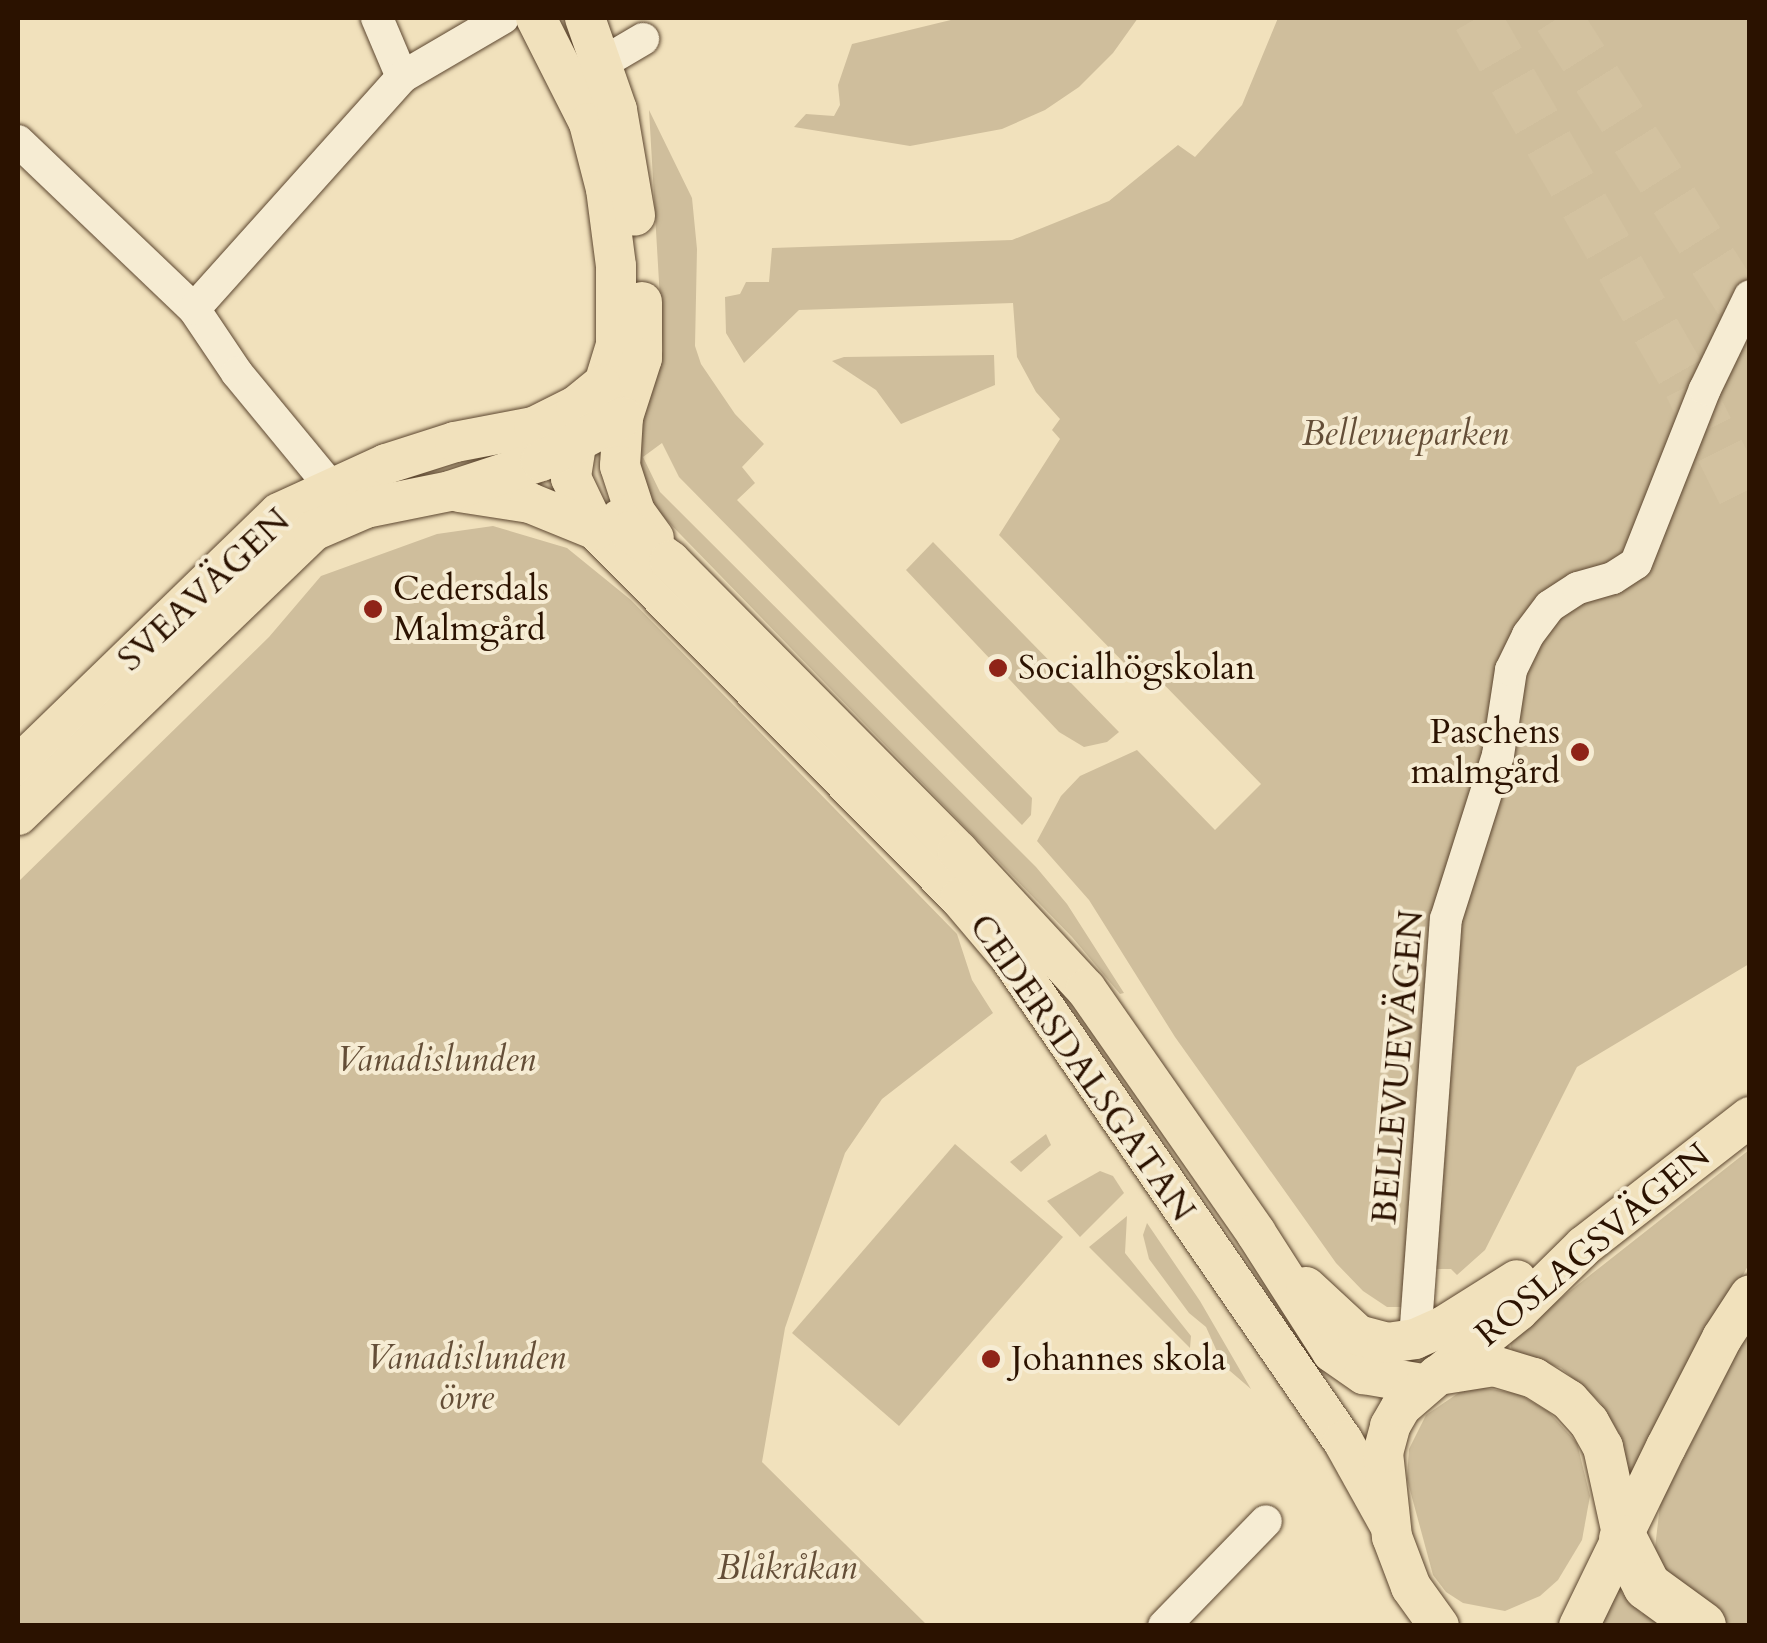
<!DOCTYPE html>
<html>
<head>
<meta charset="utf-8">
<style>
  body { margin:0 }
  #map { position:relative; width:1767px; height:1643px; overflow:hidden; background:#f1e1bc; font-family:Cardo,serif }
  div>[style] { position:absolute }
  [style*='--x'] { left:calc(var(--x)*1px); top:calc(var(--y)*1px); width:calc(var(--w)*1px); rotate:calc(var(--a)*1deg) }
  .green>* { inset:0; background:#cfbe9c }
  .highway-tunnel>* { height:48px; margin-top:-24px; transform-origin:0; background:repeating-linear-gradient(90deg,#d3c2a0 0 48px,transparent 0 72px) }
  .roads { filter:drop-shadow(0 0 2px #5c462f) drop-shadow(0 0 2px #5c462f) }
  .minor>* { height:32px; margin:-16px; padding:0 16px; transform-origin:16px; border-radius:16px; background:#f6ecd3 }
  .major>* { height:40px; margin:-20px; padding:0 20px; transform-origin:20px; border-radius:20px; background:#f1e1bc }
  .highway>* { height:48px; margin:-24px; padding:0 24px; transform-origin:24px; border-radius:24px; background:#f1e1bc }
  .dots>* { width:28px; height:28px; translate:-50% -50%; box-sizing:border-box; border:5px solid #f6ecd3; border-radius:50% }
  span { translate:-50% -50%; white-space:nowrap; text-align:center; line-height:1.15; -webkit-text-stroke:8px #f6ecd3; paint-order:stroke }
  .park-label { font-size:35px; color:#644e37; font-style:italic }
  .poi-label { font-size:35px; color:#2b1200 }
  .left { translate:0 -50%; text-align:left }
  .right { translate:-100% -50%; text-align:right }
  .street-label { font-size:35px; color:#2b1200 }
  .frame { position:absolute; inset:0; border:20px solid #2b1200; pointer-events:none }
</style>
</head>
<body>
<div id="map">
  <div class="green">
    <div style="clip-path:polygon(959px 18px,1138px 18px,1113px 53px,1079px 87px,1045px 110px,1002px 129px,910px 146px,794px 127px,806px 114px,834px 116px,840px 105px,838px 85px,852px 44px)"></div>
    <div style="clip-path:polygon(1278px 18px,1749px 18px,1749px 964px,1577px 1067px,1485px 1250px,1457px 1275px,1451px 1269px,1432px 1269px,1415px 1282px,1401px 1307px,1387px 1307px,1363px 1291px,1336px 1263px,1175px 1037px,1089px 900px,1037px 841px,1061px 796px,1080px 776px,1137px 750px,1215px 830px,1261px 784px,1143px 663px,1134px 673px,999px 535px,1060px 439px,1052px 430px,1060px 419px,1036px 392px,1017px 357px,1013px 303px,799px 310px,744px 363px,726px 333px,725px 297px,740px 294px,746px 282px,769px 282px,772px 248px,1012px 240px,1109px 201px,1178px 145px,1195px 157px,1242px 105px)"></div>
    <div style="clip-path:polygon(649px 110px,692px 198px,697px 249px,695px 346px,701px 364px,735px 414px,764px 444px,742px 467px,755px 483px,737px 500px,1032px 798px,1031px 815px,1022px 825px,679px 477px,662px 443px,643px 457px,660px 492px,1036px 867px,1067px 904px,1124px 993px,1120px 994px,1072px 937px,645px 498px,631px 454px,641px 408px,663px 351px)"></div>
    <div style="clip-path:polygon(994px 355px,995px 385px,901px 424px,876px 390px,832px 361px,844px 357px)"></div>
    <div style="clip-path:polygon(493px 526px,567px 548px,631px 600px,957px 934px,972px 980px,993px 1013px,882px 1099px,845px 1153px,785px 1328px,762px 1462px,927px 1625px,18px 1625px,18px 882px,269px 637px,321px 576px,437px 534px)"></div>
    <div style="clip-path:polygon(933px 542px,1119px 732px,1107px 742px,1084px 747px,1059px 732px,906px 570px)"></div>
    <div style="clip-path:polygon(1046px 1134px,1051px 1145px,1021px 1172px,1010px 1162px)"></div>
    <div style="clip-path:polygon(955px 1144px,1063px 1237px,899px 1426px,792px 1333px)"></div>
    <div style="clip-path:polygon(1749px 1150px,1749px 1264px,1631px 1480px,1620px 1435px,1600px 1402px,1561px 1368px,1512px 1351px,1509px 1339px)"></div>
    <div style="clip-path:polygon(1100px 1171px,1113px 1176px,1124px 1193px,1080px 1237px,1047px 1201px)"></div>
    <div style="clip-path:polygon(1127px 1216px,1125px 1253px,1191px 1336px,1190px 1348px,1089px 1247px)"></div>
    <div style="clip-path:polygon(1147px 1223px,1200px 1301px,1251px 1389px,1223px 1365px,1206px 1327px,1189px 1313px,1149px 1259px,1143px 1235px)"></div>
    <div style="clip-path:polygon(1749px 1329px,1749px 1625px,1600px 1626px,1619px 1590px,1642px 1614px,1668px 1575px,1655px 1548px,1660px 1505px)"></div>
    <div style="clip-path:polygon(1480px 1387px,1519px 1394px,1549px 1412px,1577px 1443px,1590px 1496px,1582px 1540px,1558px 1580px,1540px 1596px,1505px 1611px,1463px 1603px,1446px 1592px,1433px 1575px,1407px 1479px,1409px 1449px,1426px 1415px,1460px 1392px)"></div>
  </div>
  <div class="highway-tunnel">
    <div style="--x:1477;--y:18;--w:424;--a:60.2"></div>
    <div style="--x:1688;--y:386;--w:140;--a:63.6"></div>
    <div style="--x:1558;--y:18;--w:357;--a:57.5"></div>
  </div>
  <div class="roads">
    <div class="minor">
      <div style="--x:377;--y:18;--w:64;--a:67"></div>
      <div style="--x:582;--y:75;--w:71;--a:-30.5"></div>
      <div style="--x:18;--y:141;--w:243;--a:43.7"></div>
      <div style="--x:194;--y:309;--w:77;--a:56.1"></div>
      <div style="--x:237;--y:373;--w:170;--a:50.5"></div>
      <div style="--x:194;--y:309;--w:312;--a:-48.1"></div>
      <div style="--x:402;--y:77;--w:117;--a:-30.3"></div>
      <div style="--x:1415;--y:1339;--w:421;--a:-85.8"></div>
      <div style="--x:1446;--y:919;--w:172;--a:-72.4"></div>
      <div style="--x:1498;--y:755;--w:86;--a:-81.3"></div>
      <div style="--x:1511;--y:670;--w:39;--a:-64"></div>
      <div style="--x:1528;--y:635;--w:36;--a:-53"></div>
      <div style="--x:1550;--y:606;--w:33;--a:-33"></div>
      <div style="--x:1578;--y:588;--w:36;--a:-16"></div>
      <div style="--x:1613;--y:578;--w:27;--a:-33"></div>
      <div style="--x:1636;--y:563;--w:187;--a:-68.4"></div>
      <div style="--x:1705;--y:389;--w:103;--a:-64.2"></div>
      <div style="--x:1164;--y:1626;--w:146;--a:-45.8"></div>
    </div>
    <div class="major">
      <div style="--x:536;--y:18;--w:118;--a:63.2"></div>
      <div style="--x:589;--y:123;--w:68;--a:75.6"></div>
      <div style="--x:606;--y:189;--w:78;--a:82.6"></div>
      <div style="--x:616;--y:266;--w:79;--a:90"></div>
      <div style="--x:616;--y:345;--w:41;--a:107.1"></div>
      <div style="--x:604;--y:384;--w:67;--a:114.7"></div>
      <div style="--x:576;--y:445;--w:33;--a:99"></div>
      <div style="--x:571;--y:478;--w:58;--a:64.3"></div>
      <div style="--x:596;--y:530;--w:518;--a:45.31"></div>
      <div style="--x:960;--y:898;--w:76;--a:49.8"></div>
      <div style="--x:1009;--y:956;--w:589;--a:55.45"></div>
      <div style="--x:1343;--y:1441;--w:93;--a:60.9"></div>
      <div style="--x:585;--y:18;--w:97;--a:70.8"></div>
      <div style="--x:617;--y:110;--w:107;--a:80.3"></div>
      <div style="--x:642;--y:302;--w:56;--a:90"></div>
      <div style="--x:642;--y:358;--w:62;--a:107.9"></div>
      <div style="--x:623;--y:417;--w:49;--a:93.5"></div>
      <div style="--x:620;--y:466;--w:48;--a:71.9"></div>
      <div style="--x:635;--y:512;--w:32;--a:54"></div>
      <div style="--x:459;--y:492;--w:72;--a:8.8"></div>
      <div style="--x:530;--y:503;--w:71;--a:22.2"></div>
      <div style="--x:620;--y:519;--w:15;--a:53"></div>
      <div style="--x:629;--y:531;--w:51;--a:36.2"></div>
      <div style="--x:670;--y:561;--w:409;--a:45.2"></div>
      <div style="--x:958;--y:851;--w:188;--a:47.2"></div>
      <div style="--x:1086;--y:989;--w:297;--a:55.1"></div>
      <div style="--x:1256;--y:1233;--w:141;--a:57.4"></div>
      <div style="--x:1332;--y:1352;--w:39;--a:35"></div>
      <div style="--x:1364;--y:1374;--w:59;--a:9.8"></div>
      <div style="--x:18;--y:766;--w:363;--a:-44.1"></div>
      <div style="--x:279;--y:513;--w:118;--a:-24.6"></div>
      <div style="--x:386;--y:464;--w:72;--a:-17.7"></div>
      <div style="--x:455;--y:442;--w:80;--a:-10.8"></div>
      <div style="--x:534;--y:427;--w:47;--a:-26.6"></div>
      <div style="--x:576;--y:406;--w:32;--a:-39"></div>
      <div style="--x:18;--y:815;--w:409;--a:-43.9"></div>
      <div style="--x:313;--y:531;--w:58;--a:-23.5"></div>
      <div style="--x:366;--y:508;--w:86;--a:-11.4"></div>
      <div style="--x:450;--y:491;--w:96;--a:-18.2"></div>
      <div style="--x:541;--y:461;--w:93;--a:-28.2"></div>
      <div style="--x:1306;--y:1287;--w:71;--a:42.7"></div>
      <div style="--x:1358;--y:1335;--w:30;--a:15"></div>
      <div style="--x:1387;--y:1343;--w:28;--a:-8"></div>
      <div style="--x:1415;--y:1339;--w:32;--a:-24"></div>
      <div style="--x:1444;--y:1326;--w:86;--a:-32.2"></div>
      <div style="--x:1441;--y:1373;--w:99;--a:-38.8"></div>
      <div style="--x:1518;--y:1311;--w:93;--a:-44.6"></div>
      <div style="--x:1584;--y:1246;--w:210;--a:-37.9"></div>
      <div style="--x:1439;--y:1626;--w:48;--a:-125.7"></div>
      <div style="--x:1411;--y:1587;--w:53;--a:-110.8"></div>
      <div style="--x:1392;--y:1537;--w:84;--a:-96.1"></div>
      <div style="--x:1383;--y:1453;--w:28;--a:-75"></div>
      <div style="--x:1390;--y:1426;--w:22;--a:-60"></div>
      <div style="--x:1401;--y:1407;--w:49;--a:-40.9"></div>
      <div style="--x:1438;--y:1375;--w:57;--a:-9.1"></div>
      <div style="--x:1494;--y:1366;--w:42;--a:16.7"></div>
      <div style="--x:1534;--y:1378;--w:41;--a:32.2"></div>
      <div style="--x:1569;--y:1400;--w:30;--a:48"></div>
      <div style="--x:1589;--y:1422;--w:29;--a:61"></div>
      <div style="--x:1603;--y:1447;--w:94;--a:77.7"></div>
      <div style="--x:1579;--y:1626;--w:199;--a:-64.1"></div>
      <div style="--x:1666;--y:1447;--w:123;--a:-62.8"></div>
      <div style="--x:1722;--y:1338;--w:51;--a:-56.9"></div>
    </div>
    <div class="highway">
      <div style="--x:1623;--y:1539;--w:53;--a:62.9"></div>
      <div style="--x:1647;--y:1586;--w:68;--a:36"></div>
    </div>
  </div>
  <div class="dots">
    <div style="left:373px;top:609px;background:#8f2418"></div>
    <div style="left:998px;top:668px;background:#8f2418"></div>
    <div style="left:1580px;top:752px;background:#8f2418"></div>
    <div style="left:991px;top:1359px;background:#8f2418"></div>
  </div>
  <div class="park-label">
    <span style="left:1405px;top:434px">Bellevueparken</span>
    <span style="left:436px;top:1060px">Vanadislunden</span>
    <span style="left:466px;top:1378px">Vanadislunden<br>övre</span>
    <span style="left:787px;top:1568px">Blåkråkan</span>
  </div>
  <div class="poi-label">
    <span class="left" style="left:393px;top:609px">Cedersdals<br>Malmgård</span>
    <span class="left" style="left:1018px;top:668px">Socialhögskolan</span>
    <span class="right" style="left:1560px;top:752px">Paschens<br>malmgård</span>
    <span class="left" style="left:1011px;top:1359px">Johannes skola</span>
  </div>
  <div class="street-label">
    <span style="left:204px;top:590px;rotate:-43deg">SVEAVÄGEN</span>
    <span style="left:1398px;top:1067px;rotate:-85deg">BELLEVUEVÄGEN</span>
    <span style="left:1082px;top:1068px;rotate:55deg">CEDERSDALSGATAN</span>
    <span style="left:1593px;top:1245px;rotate:-40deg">ROSLAGSVÄGEN</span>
  </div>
  <div class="frame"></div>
</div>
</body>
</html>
